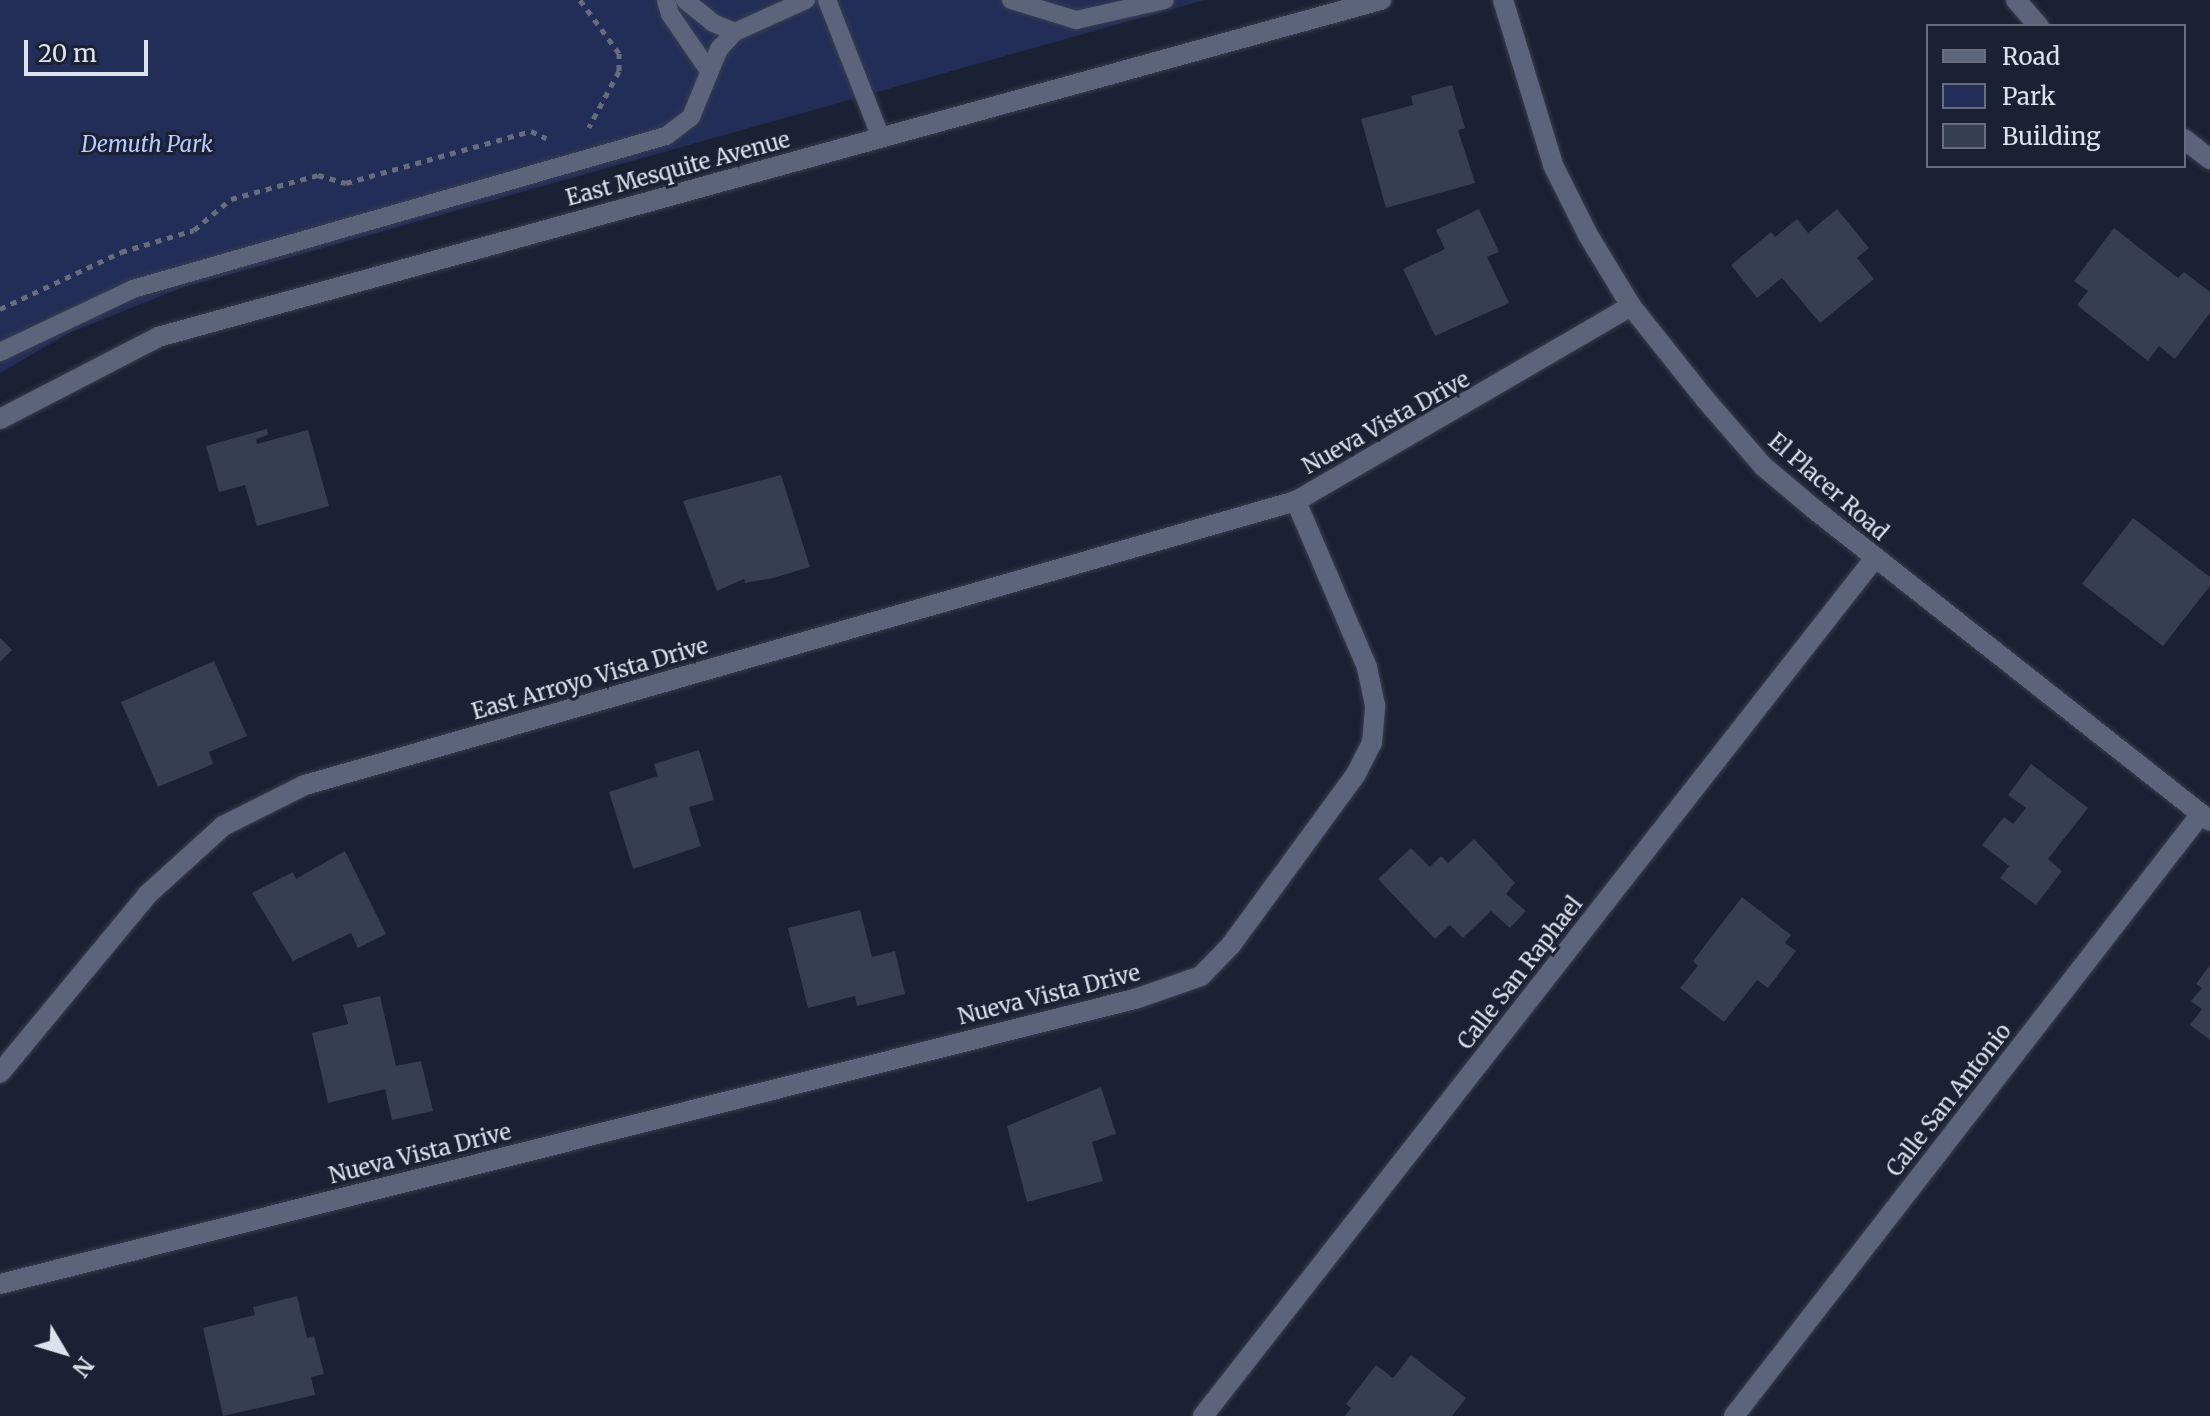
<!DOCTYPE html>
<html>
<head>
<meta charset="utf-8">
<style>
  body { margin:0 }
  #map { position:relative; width:2210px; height:1416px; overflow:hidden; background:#1b2134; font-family:Merriweather,serif }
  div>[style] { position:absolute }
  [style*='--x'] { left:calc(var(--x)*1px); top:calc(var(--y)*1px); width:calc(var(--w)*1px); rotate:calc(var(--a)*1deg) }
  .green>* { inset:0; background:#232e58 }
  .building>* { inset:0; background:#363e52 }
  .path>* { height:5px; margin-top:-2.5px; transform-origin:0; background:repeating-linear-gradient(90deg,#676d7d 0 6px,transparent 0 12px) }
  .roads { filter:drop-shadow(0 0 2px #393e4e) drop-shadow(0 0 2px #393e4e) }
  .service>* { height:18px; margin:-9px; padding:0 9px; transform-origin:9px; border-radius:9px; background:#5c647b }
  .minor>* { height:20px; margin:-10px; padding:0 10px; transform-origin:10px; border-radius:10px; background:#5c647b }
  .tertiary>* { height:20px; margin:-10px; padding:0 10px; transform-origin:10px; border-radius:10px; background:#5c647b }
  span { translate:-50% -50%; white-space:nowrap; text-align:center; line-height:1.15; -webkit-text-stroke:6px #1b2134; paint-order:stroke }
  .park-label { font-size:22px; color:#b8cafe; font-style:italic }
  .street-label { font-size:22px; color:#dce1ee }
  .legend { position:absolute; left:1926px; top:24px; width:260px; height:144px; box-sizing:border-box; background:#1b2134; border:2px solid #686e7e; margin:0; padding:10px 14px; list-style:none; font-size:24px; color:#dce1ee }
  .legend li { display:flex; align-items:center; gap:16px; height:40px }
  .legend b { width:40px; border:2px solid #686e7e }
  .north { position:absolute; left:24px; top:1312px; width:80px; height:80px; -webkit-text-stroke:6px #1b2134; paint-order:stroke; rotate:128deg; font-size:22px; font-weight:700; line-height:32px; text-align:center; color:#dce1ee }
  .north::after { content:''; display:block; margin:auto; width:28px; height:36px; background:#dce1ee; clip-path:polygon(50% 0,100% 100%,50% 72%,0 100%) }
  .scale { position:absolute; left:24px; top:40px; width:124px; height:36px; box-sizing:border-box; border:4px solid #dce1ee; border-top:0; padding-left:10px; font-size:24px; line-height:28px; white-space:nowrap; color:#dce1ee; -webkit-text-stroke:6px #1b2134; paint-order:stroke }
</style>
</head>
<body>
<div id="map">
  <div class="green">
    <div style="clip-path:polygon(0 0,1204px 0,181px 288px,69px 333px,0 373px)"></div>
  </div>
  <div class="building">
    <div style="clip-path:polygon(1452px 85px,1465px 128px,1458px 130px,1475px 183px,1386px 208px,1361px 119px,1413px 105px,1411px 96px)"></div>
    <div style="clip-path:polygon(1479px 209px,1499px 252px,1487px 257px,1509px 303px,1435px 336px,1403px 269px,1445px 249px,1436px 230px)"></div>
    <div style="clip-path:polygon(1837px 209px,1869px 248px,1857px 258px,1874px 279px,1820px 323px,1782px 278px,1757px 298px,1731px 265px,1771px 232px,1775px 237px,1797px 219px,1808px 233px)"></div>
    <div style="clip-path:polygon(2114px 228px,2178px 278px,2184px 272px,2210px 292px,2210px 313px,2175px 359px,2159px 346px,2148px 361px,2077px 305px,2088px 291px,2074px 281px)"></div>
    <div style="clip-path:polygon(267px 429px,268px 435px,256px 439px,257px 444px,308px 430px,329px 506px,257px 526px,245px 485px,219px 492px,206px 446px)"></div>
    <div style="clip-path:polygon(781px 475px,810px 567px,773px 578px,745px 583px,744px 579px,717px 591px,683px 501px)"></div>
    <div style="clip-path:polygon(2133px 518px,2210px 577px,2210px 586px,2163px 646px,2082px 584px)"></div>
    <div style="clip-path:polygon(0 638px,12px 650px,0 662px)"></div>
    <div style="clip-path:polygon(214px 661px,247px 736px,209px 752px,213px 764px,158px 787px,121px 702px)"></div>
    <div style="clip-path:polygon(699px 750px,714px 800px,689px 807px,701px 846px,633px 869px,609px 792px,658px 776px,654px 764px)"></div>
    <div style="clip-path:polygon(2031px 764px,2088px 808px,2048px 859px,2062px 871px,2036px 905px,2000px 878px,2009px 866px,1982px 845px,2004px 817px,2013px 824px,2026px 808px,2008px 795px)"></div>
    <div style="clip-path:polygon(1474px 839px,1515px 883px,1506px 894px,1526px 911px,1510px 928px,1491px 911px,1463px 938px,1450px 925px,1435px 939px,1378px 879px,1411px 848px,1430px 867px,1441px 856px,1448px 863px)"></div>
    <div style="clip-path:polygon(345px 851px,386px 934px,358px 948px,351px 933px,293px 961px,252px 893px,293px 872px,296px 879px)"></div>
    <div style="clip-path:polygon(1742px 897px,1791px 935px,1785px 943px,1796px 951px,1768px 988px,1757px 980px,1724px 1022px,1680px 988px,1698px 966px,1693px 961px)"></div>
    <div style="clip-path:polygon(860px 910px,872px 957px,895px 951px,905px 994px,857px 1006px,855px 996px,808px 1008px,788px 928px)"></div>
    <div style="clip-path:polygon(2210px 965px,2210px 1040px,2190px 1025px,2202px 1009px,2191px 1001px,2202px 988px,2196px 984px)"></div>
    <div style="clip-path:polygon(380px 996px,396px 1066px,421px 1061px,433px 1111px,392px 1120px,385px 1089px,328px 1103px,312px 1033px,348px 1024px,343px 1005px)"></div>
    <div style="clip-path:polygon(1101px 1087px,1116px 1134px,1092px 1142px,1103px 1181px,1027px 1202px,1007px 1126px)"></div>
    <div style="clip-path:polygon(297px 1296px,307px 1338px,314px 1336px,324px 1374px,311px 1377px,315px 1395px,223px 1416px,203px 1328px,255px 1315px,253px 1307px)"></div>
    <div style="clip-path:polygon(1411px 1355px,1466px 1398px,1452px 1416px,1345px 1416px,1351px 1408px,1346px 1404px,1376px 1365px,1393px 1378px)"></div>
  </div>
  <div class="path">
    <div style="--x:580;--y:0;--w:66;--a:53.7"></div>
    <div style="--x:619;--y:53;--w:18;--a:90"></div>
    <div style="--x:619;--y:71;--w:64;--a:118.2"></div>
    <div style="--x:0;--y:309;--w:134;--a:-25.2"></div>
    <div style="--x:121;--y:252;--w:76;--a:-16.8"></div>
    <div style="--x:194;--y:230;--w:48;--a:-40"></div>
    <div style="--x:231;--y:199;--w:90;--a:-15.4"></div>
    <div style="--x:318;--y:175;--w:29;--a:16"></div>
    <div style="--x:346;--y:183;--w:192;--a:-15.7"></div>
    <div style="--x:531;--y:131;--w:17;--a:25"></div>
  </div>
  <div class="roads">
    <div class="service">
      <div style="--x:666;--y:0;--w:15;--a:74"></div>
      <div style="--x:670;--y:14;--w:69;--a:55.6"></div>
      <div style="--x:685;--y:0;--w:36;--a:39"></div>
      <div style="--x:713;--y:23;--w:24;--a:22"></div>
      <div style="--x:827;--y:0;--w:148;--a:68.6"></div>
      <div style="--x:1011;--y:0;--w:68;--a:17.1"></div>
      <div style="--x:1076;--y:20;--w:91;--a:-12.7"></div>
      <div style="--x:0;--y:352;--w:147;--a:-25.3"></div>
      <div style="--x:133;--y:289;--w:555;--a:-16.02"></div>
      <div style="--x:666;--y:136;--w:31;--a:-37"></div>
      <div style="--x:691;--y:117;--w:74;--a:-67.6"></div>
      <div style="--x:719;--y:49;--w:23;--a:-47"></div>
      <div style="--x:735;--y:32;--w:78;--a:-24.3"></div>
    </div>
    <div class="minor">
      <div style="--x:2016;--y:0;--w:35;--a:49"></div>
      <div style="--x:2184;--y:139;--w:33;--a:38"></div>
      <div style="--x:0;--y:1073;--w:231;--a:-50.4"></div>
      <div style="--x:147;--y:895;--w:103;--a:-42.2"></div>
      <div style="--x:223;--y:826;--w:92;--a:-26.6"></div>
      <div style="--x:305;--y:785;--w:1031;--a:-15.99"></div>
      <div style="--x:0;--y:1284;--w:1170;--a:-14.1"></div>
      <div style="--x:1135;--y:999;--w:70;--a:-19.2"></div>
      <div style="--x:1201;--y:976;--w:43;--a:-45.9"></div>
      <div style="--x:1231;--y:945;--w:212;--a:-53.8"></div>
      <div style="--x:1356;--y:774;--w:35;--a:-63"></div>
      <div style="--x:1372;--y:743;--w:38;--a:-85"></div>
      <div style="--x:1375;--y:705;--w:39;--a:-102"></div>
      <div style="--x:1367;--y:667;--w:181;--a:-113.2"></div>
      <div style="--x:1296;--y:501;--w:388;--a:-30.2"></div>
      <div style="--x:1203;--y:1416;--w:1088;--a:-51.94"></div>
      <div style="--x:1734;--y:1416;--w:762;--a:-52.2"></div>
    </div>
    <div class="tertiary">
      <div style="--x:1503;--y:0;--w:172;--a:73.1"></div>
      <div style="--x:1553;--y:165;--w:78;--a:63.4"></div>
      <div style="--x:1588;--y:235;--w:83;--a:58.8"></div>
      <div style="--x:1631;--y:306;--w:119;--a:51.5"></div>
      <div style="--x:1705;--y:399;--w:89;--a:49.1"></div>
      <div style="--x:1763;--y:466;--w:67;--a:40.1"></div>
      <div style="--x:1814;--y:509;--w:504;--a:38.23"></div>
      <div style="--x:0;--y:419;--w:178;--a:-27.4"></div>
      <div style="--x:158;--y:337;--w:1269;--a:-15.41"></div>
    </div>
  </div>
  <div class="park-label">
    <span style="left:147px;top:145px">Demuth Park</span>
  </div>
  <div class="street-label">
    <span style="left:678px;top:169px;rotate:-15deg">East Mesquite Avenue</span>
    <span style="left:1386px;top:423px;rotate:-29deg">Nueva Vista Drive</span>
    <span style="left:1828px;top:487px;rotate:41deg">El Placer Road</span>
    <span style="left:590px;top:679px;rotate:-16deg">East Arroyo Vista Drive</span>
    <span style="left:1520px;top:973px;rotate:-52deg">Calle San Raphael</span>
    <span style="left:1049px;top:995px;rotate:-14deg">Nueva Vista Drive</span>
    <span style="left:1949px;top:1100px;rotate:-52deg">Calle San Antonio</span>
    <span style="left:420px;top:1154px;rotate:-14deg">Nueva Vista Drive</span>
  </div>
  <ul class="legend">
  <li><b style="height:10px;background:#5c647b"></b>Road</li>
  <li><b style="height:22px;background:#232e58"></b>Park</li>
  <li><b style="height:22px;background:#363e52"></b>Building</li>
  </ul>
  <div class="north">N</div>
  <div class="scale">20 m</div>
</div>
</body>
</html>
